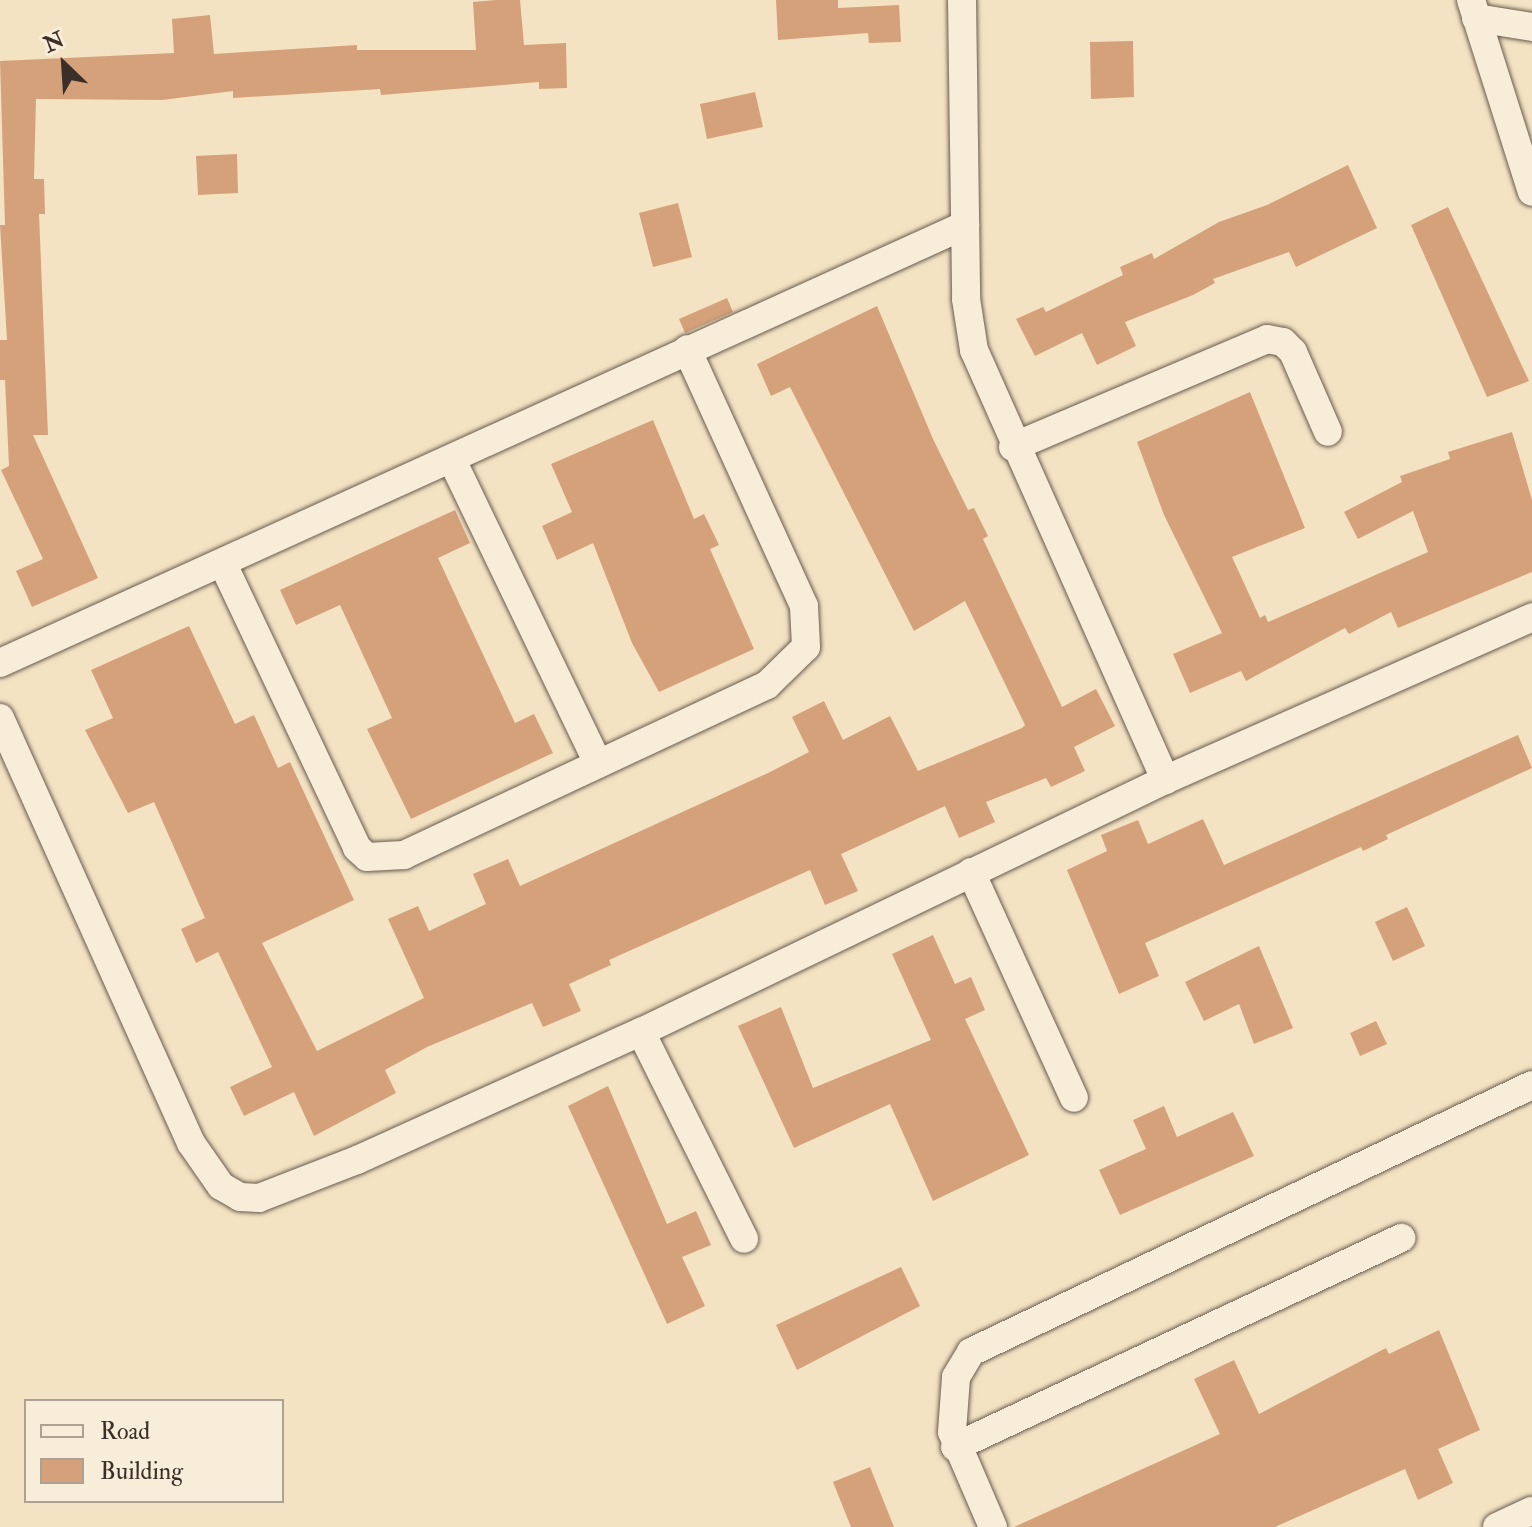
<!DOCTYPE html>
<html>
<head>
<meta charset="utf-8">
<style>
  body { margin:0 }
  #map { position:relative; width:1532px; height:1527px; overflow:hidden; background:#f4e3c3; font-family:"IM FELL Double Pica",serif }
  div>[style] { position:absolute }
  [style*='--x'] { left:calc(var(--x)*1px); top:calc(var(--y)*1px); width:calc(var(--w)*1px); rotate:calc(var(--a)*1deg) }
  .building>* { inset:0; background:#d5a17b }
  .roads { filter:drop-shadow(0 0 2px #695c50) drop-shadow(0 0 2px #695c50) }
  .minor>* { height:28px; margin:-14px; padding:0 14px; transform-origin:14px; border-radius:14px; background:#f8edd8 }
  span { translate:-50% -50%; white-space:nowrap; text-align:center; line-height:1.15; -webkit-text-stroke:6px #f8edd8; paint-order:stroke }
  .legend { position:absolute; left:24px; top:1399px; width:260px; height:104px; box-sizing:border-box; background:#f8edd8; border:2px solid #aca192; margin:0; padding:10px 14px; list-style:none; font-size:24px; color:#3b2f2a }
  .legend li { display:flex; align-items:center; gap:16px; height:40px }
  .legend b { width:40px; border:2px solid #aca192 }
  .north { position:absolute; left:24px; top:24px; width:80px; height:80px; -webkit-text-stroke:6px #f8edd8; paint-order:stroke; rotate:335deg; font-size:22px; font-weight:700; line-height:32px; text-align:center; color:#3b2f2a }
  .north::after { content:''; display:block; margin:auto; width:28px; height:36px; background:#3b2f2a; clip-path:polygon(50% 0,100% 100%,50% 72%,0 100%) }
</style>
</head>
<body>
<div id="map">
  <div class="building">
    <div style="clip-path:polygon(496px 0,520px 0,524px 45px,566px 43px,567px 88px,539px 89px,539px 82px,381px 95px,380px 89px,233px 98px,233px 91px,162px 100px,36px 99px,34px 179px,44px 179px,45px 214px,39px 214px,48px 435px,33px 435px,98px 578px,32px 607px,16px 571px,43px 559px,1px 470px,9px 466px,5px 380px,0 380px,0 340px,7px 340px,0 225px,5px 225px,0 61px,174px 53px,172px 19px,210px 15px,214px 54px,357px 45px,357px 50px,476px 50px,473px 2px)"></div>
    <div style="clip-path:polygon(776px 0,838px 0,838px 8px,899px 5px,901px 42px,869px 43px,868px 33px,778px 40px)"></div>
    <div style="clip-path:polygon(1133px 41px,1134px 97px,1091px 99px,1090px 42px)"></div>
    <div style="clip-path:polygon(755px 92px,763px 127px,707px 139px,700px 104px)"></div>
    <div style="clip-path:polygon(237px 154px,238px 193px,198px 195px,196px 156px)"></div>
    <div style="clip-path:polygon(1348px 165px,1377px 228px,1296px 267px,1289px 252px,1213px 279px,1215px 283px,1193px 295px,1125px 322px,1136px 346px,1097px 365px,1082px 333px,1035px 356px,1016px 319px,1043px 307px,1046px 312px,1123px 275px,1120px 267px,1152px 253px,1154px 259px,1219px 222px,1267px 205px)"></div>
    <div style="clip-path:polygon(678px 203px,692px 257px,653px 267px,639px 213px)"></div>
    <div style="clip-path:polygon(1448px 207px,1529px 381px,1487px 397px,1411px 225px)"></div>
    <div style="clip-path:polygon(727px 298px,733px 312px,685px 333px,679px 319px)"></div>
    <div style="clip-path:polygon(877px 306px,933px 439px,968px 510px,974px 508px,988px 536px,983px 539px,1062px 707px,1096px 689px,1115px 726px,1074px 747px,1085px 771px,1051px 787px,1046px 778px,986px 802px,995px 822px,959px 838px,945px 806px,841px 854px,858px 891px,825px 905px,810px 870px,609px 960px,611px 965px,569px 984px,581px 1011px,543px 1027px,532px 1003px,427px 1047px,385px 1070px,396px 1093px,314px 1136px,294px 1092px,244px 1116px,230px 1087px,272px 1067px,218px 952px,196px 963px,181px 929px,205px 918px,154px 802px,128px 813px,85px 730px,113px 718px,91px 670px,189px 626px,235px 724px,254px 715px,278px 768px,290px 762px,354px 900px,262px 943px,317px 1051px,424px 998px,388px 919px,418px 906px,429px 931px,486px 904px,473px 874px,508px 859px,520px 886px,768px 773px,809px 752px,792px 717px,824px 701px,843px 740px,890px 716px,918px 771px,1022px 728px,1025px 725px,965px 601px,914px 631px,790px 387px,771px 396px,757px 364px)"></div>
    <div style="clip-path:polygon(1250px 392px,1305px 528px,1232px 557px,1260px 618px,1265px 615px,1268px 622px,1428px 552px,1413px 511px,1358px 539px,1344px 512px,1402px 482px,1400px 476px,1450px 459px,1448px 452px,1512px 432px,1532px 500px,1532px 572px,1398px 628px,1391px 612px,1349px 634px,1345px 628px,1246px 681px,1241px 671px,1190px 693px,1173px 654px,1222px 633px,1164px 515px,1137px 442px)"></div>
    <div style="clip-path:polygon(653px 420px,694px 519px,704px 514px,719px 545px,710px 549px,754px 649px,659px 692px,632px 643px,593px 543px,557px 560px,542px 526px,572px 512px,551px 464px)"></div>
    <div style="clip-path:polygon(455px 510px,470px 543px,438px 558px,515px 723px,534px 714px,553px 753px,411px 819px,367px 729px,392px 718px,340px 605px,296px 625px,280px 590px)"></div>
    <div style="clip-path:polygon(1518px 735px,1532px 768px,1386px 835px,1388px 839px,1363px 851px,1361px 847px,1145px 943px,1159px 976px,1119px 994px,1067px 870px,1107px 851px,1101px 835px,1138px 820px,1148px 844px,1203px 819px,1224px 865px)"></div>
    <div style="clip-path:polygon(1407px 907px,1425px 946px,1393px 961px,1375px 922px)"></div>
    <div style="clip-path:polygon(933px 935px,955px 984px,971px 977px,985px 1010px,965px 1019px,1029px 1155px,933px 1201px,890px 1104px,794px 1148px,738px 1026px,781px 1007px,813px 1088px,931px 1040px,892px 954px)"></div>
    <div style="clip-path:polygon(1259px 946px,1293px 1028px,1254px 1044px,1239px 1004px,1204px 1021px,1185px 982px)"></div>
    <div style="clip-path:polygon(1376px 1021px,1387px 1044px,1360px 1056px,1350px 1033px)"></div>
    <div style="clip-path:polygon(608px 1086px,667px 1224px,696px 1211px,711px 1245px,682px 1257px,705px 1306px,667px 1324px,568px 1106px)"></div>
    <div style="clip-path:polygon(1164px 1106px,1177px 1137px,1233px 1112px,1254px 1156px,1120px 1215px,1099px 1170px,1146px 1149px,1133px 1120px)"></div>
    <div style="clip-path:polygon(901px 1267px,920px 1306px,797px 1370px,776px 1325px)"></div>
    <div style="clip-path:polygon(1439px 1330px,1480px 1430px,1438px 1449px,1453px 1483px,1418px 1500px,1405px 1469px,1275px 1527px,1014px 1527px,1220px 1434px,1194px 1379px,1234px 1360px,1259px 1414px,1386px 1348px,1389px 1354px)"></div>
    <div style="clip-path:polygon(870px 1467px,894px 1527px,851px 1527px,833px 1482px)"></div>
  </div>
  <div class="roads">
    <div class="minor">
      <div style="--x:962;--y:0;--w:299;--a:89.2"></div>
      <div style="--x:966;--y:299;--w:52;--a:81.1"></div>
      <div style="--x:974;--y:350;--w:471;--a:66"></div>
      <div style="--x:1471;--y:0;--w:201;--a:72.4"></div>
      <div style="--x:1476;--y:18;--w:57;--a:9.1"></div>
      <div style="--x:1013;--y:447;--w:276;--a:-23"></div>
      <div style="--x:1267;--y:339;--w:16;--a:11"></div>
      <div style="--x:1283;--y:342;--w:14;--a:45"></div>
      <div style="--x:1293;--y:352;--w:87;--a:66.4"></div>
      <div style="--x:452;--y:460;--w:337;--a:64.3"></div>
      <div style="--x:223;--y:564;--w:314;--a:64.7"></div>
      <div style="--x:357;--y:848;--w:13;--a:42"></div>
      <div style="--x:367;--y:857;--w:37;--a:-3"></div>
      <div style="--x:404;--y:855;--w:401;--a:-25.1"></div>
      <div style="--x:767;--y:685;--w:54;--a:-44.3"></div>
      <div style="--x:806;--y:647;--w:41;--a:-92.8"></div>
      <div style="--x:804;--y:606;--w:282;--a:-114.5"></div>
      <div style="--x:0;--y:663;--w:1060;--a:-24.41"></div>
      <div style="--x:0;--y:718;--w:466;--a:65.8"></div>
      <div style="--x:191;--y:1143;--w:52;--a:55.1"></div>
      <div style="--x:221;--y:1186;--w:22;--a:30"></div>
      <div style="--x:240;--y:1197;--w:19;--a:3"></div>
      <div style="--x:259;--y:1198;--w:105;--a:-21.2"></div>
      <div style="--x:357;--y:1160;--w:312;--a:-24.3"></div>
      <div style="--x:641;--y:1032;--w:581;--a:-25.68"></div>
      <div style="--x:1165;--y:780;--w:402;--a:-23.9"></div>
      <div style="--x:971;--y:872;--w:248;--a:65.5"></div>
      <div style="--x:641;--y:1032;--w:231;--a:63.5"></div>
      <div style="--x:955;--y:1447;--w:493;--a:-25.1"></div>
      <div style="--x:993;--y:1527;--w:103;--a:-113.3"></div>
      <div style="--x:952;--y:1432;--w:55;--a:-85.8"></div>
      <div style="--x:956;--y:1377;--w:29;--a:-59"></div>
      <div style="--x:971;--y:1352;--w:621;--a:-25.45"></div>
      <div style="--x:1497;--y:1527;--w:38;--a:-25"></div>
    </div>
  </div>
  <ul class="legend">
  <li><b style="height:10px;background:#f8edd8"></b>Road</li>
  <li><b style="height:22px;background:#d5a17b"></b>Building</li>
  </ul>
  <div class="north">N</div>
</div>
</body>
</html>
